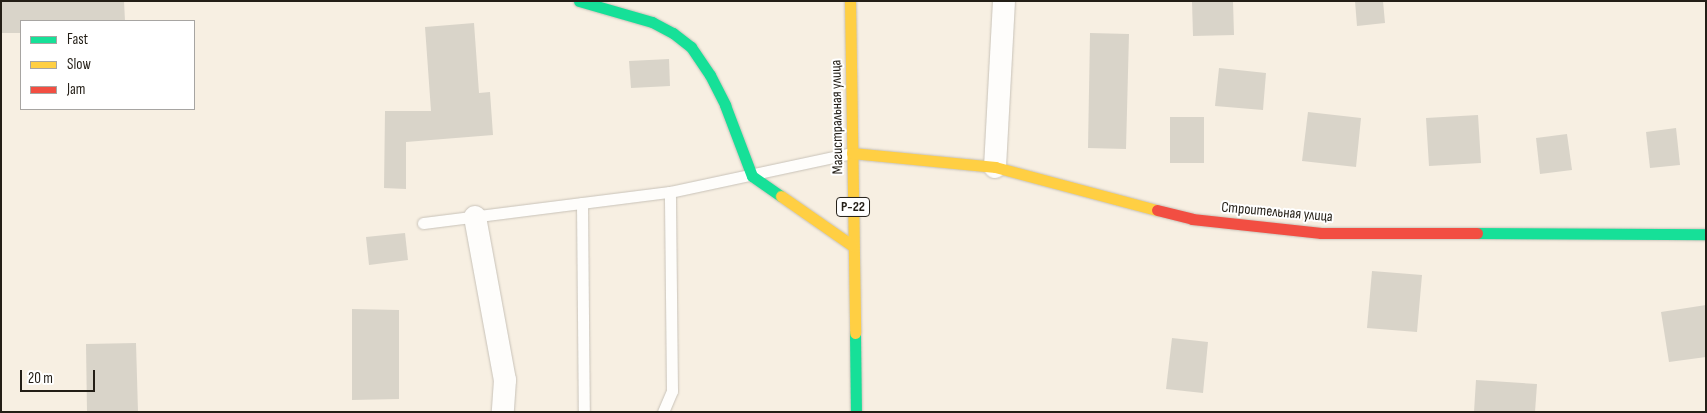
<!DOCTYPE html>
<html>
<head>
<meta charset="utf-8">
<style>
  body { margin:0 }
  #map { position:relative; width:1707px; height:413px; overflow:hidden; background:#f7efe2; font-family:"Sofia Sans Condensed",sans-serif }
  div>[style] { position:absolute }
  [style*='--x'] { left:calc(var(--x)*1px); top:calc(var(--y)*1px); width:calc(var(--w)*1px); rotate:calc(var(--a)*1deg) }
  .building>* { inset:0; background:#d9d4c9 }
  .roads { filter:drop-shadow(0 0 1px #c8c2b8) drop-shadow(0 0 1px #c8c2b8) }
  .lane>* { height:11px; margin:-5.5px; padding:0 5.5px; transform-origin:5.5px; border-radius:5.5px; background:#fefdfb }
  .street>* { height:22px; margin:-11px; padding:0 11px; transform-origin:11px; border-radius:11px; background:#fefdfb }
  .fast>* { height:11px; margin:-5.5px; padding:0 5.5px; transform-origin:5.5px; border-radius:5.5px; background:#16e098 }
  .slow>* { height:11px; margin:-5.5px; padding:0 5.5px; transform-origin:5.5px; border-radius:5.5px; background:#ffcf43 }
  .jam>* { height:11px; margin:-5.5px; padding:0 5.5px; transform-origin:5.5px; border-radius:5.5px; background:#f24e42 }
  span { translate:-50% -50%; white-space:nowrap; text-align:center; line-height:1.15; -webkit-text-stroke:4px #fff; paint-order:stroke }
  .shield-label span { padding:1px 4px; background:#fff; border:1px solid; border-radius:4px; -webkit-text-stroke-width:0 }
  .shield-label { font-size:14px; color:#231e16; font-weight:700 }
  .street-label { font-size:15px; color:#231e16 }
  .frame { position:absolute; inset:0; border:2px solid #231e16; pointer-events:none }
  .legend { position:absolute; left:20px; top:20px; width:175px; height:90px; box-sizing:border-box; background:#fff; border:1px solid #a7a5a2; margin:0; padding:6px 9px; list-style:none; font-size:15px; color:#231e16 }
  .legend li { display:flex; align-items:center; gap:10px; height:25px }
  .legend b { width:25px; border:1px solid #a7a5a2 }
  .scale { position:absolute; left:20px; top:370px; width:75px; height:22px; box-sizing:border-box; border:2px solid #231e16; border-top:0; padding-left:6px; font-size:15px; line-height:18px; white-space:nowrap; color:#231e16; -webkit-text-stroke:4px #fff; paint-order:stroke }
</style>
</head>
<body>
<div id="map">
  <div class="building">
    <div style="clip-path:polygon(1px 1px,124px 1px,125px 21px,21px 21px,21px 33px,1px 33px)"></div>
    <div style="clip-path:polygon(1192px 1px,1233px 1px,1234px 35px,1193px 36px)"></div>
    <div style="clip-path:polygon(1355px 1px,1383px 1px,1385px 23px,1357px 26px)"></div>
    <div style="clip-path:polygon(474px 23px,479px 93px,490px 92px,493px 135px,406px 142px,406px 189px,384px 188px,385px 111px,431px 111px,425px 27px)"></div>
    <div style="clip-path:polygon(1090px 33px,1129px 34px,1126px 149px,1088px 148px)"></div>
    <div style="clip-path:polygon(669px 59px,670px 86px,631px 88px,629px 61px)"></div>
    <div style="clip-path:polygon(1219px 68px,1266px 73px,1263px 110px,1215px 106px)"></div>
    <div style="clip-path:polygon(1308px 112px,1361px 118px,1356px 167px,1302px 161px)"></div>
    <div style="clip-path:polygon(1478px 115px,1481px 163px,1429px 166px,1426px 118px)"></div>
    <div style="clip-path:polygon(1170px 117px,1204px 117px,1204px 163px,1170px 163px)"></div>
    <div style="clip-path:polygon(1676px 128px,1680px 165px,1650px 168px,1646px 132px)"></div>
    <div style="clip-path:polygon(1567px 134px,1572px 170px,1540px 174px,1536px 138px)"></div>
    <div style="clip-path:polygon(405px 233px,408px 260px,369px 265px,366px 237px)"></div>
    <div style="clip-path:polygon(1372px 271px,1422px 275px,1417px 332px,1367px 328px)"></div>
    <div style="clip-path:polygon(1706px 305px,1706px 357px,1669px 362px,1661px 312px)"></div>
    <div style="clip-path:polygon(352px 309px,399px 310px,399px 399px,352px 400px)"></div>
    <div style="clip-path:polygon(1172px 338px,1208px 342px,1203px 393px,1166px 389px)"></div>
    <div style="clip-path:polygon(136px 343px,138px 412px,87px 412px,86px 344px)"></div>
    <div style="clip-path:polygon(1476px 380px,1537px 384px,1535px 412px,1474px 412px)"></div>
  </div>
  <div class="roads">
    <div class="lane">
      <div style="--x:582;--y:203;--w:209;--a:89.5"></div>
      <div style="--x:423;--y:223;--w:249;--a:-7.2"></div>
      <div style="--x:670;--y:192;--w:186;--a:-12.1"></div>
      <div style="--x:663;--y:412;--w:23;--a:-67"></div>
      <div style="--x:672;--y:391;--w:199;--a:-90.6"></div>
    </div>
    <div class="street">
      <div style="--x:995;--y:167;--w:166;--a:-86.9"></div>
      <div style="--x:475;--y:217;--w:166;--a:79.6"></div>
      <div style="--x:505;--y:380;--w:32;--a:94"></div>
    </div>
    <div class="fast">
      <div style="--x:579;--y:1;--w:76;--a:16"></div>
      <div style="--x:652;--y:22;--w:24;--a:28"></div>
      <div style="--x:673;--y:33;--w:23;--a:38"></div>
      <div style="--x:691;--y:47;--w:34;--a:56"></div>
      <div style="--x:710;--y:75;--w:34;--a:63"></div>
      <div style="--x:725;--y:105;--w:76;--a:69.2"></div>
      <div style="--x:752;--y:176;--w:35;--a:35"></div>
      <div style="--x:1477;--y:233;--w:229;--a:0.3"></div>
      <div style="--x:855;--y:333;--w:79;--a:89.3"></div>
    </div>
    <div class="slow">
      <div style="--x:850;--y:1;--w:332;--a:89.1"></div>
      <div style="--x:852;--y:153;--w:144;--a:5.6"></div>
      <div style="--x:995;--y:167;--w:168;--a:14.9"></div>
      <div style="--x:781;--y:196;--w:88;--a:34.8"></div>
    </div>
    <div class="jam">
      <div style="--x:1157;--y:210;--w:36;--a:14"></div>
      <div style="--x:1192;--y:219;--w:130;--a:6.2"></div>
      <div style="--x:1321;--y:233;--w:156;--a:0"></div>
    </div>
  </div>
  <div class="shield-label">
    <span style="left:853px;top:207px">Р-22</span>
  </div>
  <div class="street-label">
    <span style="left:837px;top:117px;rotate:-91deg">Магистральная улица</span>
    <span style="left:1277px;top:212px;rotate:5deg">Строительная улица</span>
  </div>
  <div class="frame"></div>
  <ul class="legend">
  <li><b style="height:6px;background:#16e098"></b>Fast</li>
  <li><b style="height:6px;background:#ffcf43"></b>Slow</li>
  <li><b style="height:6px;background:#f24e42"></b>Jam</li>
  </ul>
  <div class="scale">20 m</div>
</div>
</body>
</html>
